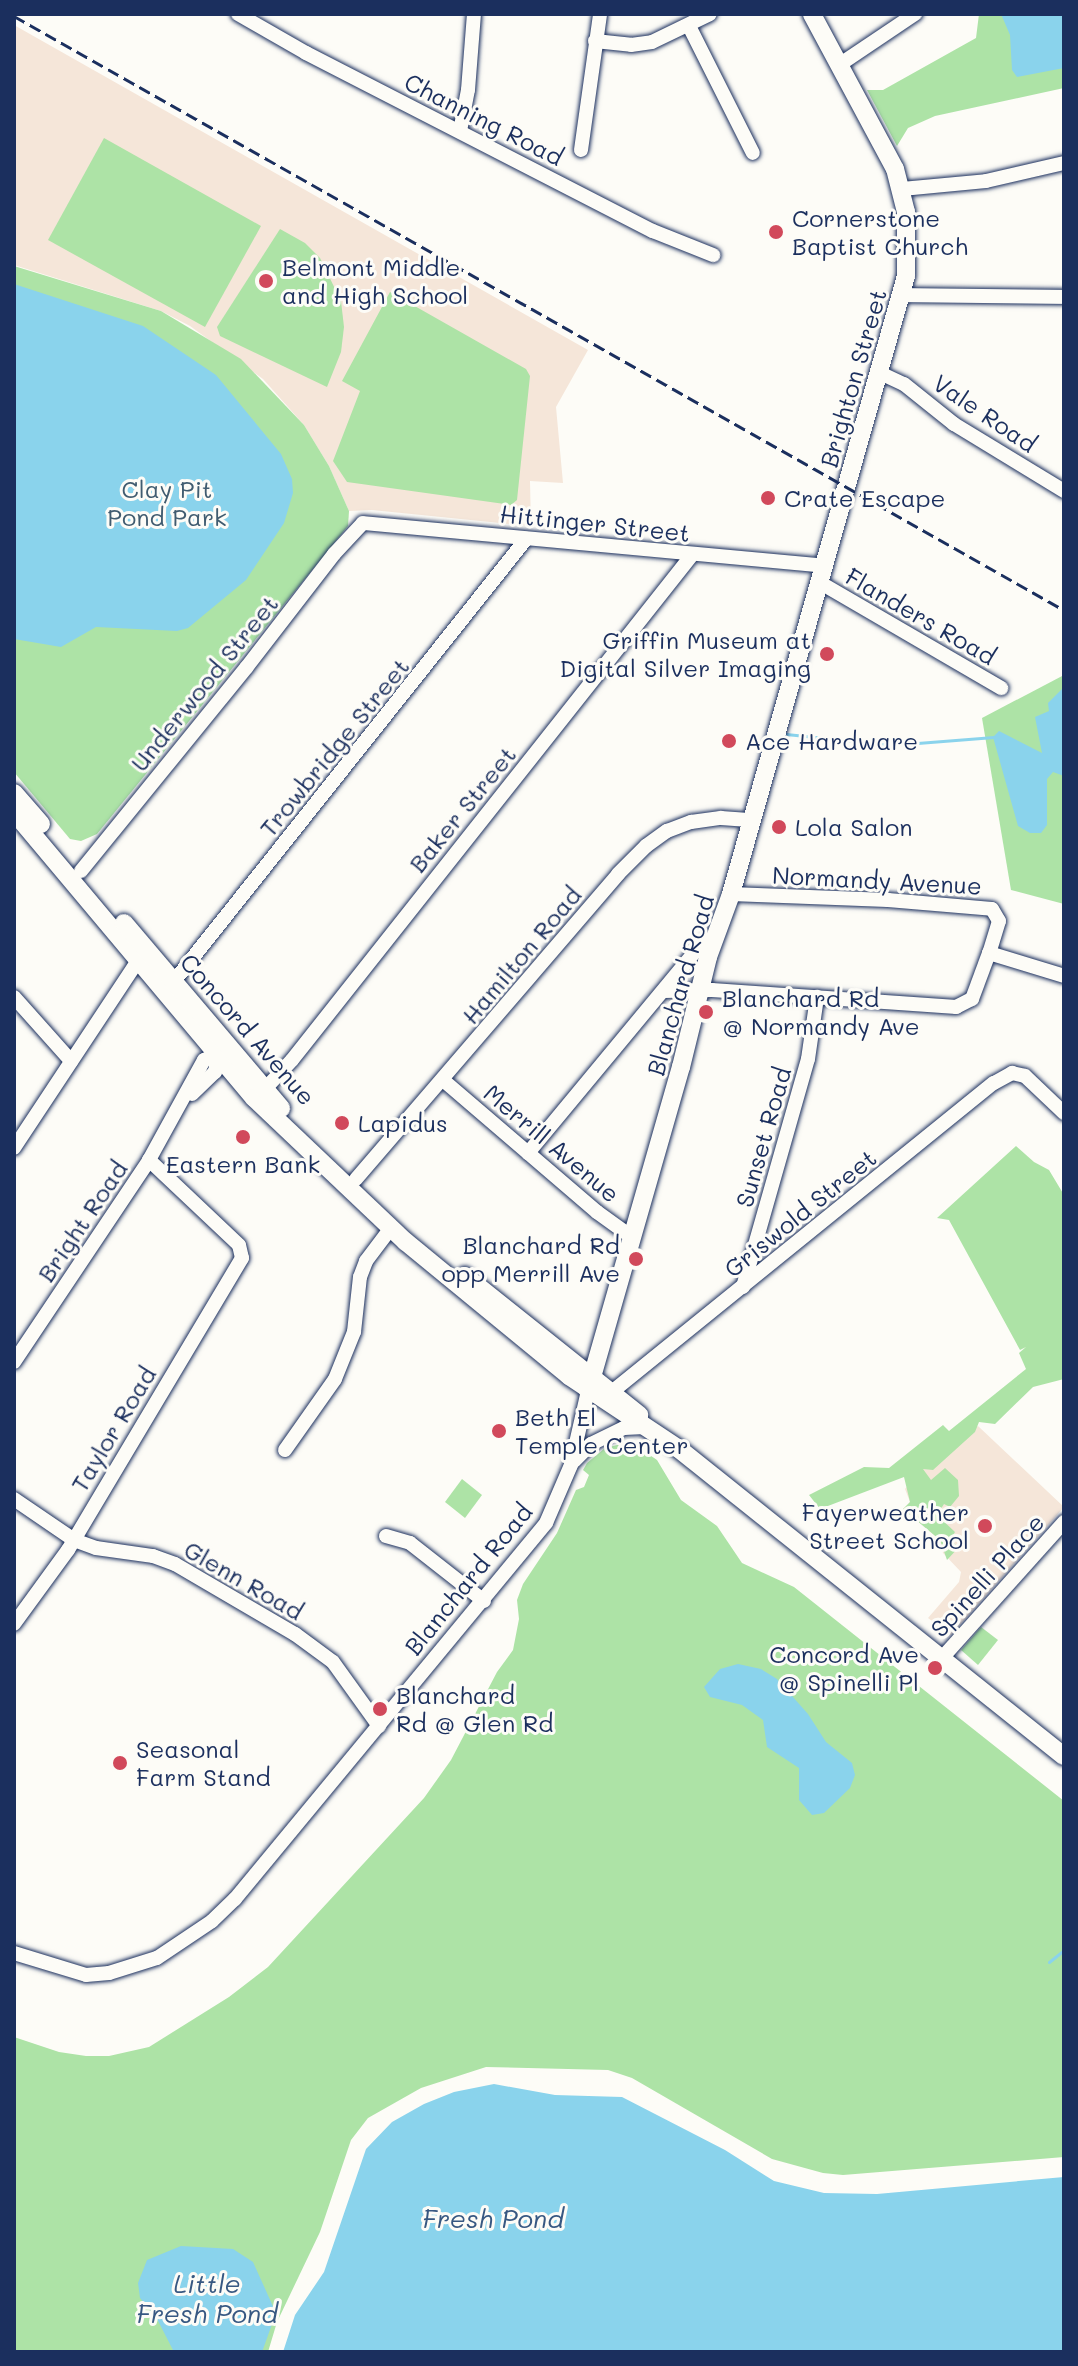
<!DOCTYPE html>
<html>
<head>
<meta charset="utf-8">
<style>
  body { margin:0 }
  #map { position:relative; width:1078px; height:2366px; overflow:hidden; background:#fdfcf7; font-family:Mali,sans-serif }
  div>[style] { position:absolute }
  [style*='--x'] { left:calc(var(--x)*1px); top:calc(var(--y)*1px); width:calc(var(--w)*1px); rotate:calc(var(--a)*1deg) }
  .built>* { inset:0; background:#f5e6d9 }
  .green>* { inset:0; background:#ade3a6 }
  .water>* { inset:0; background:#8ad3ec }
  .stream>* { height:3px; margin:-1.5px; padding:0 1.5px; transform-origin:1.5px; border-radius:1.5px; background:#8ad3ec }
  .roads { filter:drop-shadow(0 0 2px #1b2f5e) drop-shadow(0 0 2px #1b2f5e) }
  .minor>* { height:14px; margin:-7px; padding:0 7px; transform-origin:7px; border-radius:7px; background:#fdfcf7 }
  .major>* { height:18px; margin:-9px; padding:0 9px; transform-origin:9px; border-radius:9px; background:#fdfcf7 }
  .rail>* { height:3px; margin-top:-1.5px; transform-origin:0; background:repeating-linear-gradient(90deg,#1b2f5e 0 12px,transparent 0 18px) }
  .dots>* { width:22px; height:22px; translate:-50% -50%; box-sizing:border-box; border:4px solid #fdfcf7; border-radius:50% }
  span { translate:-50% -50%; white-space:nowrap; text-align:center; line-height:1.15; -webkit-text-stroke:6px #fdfcf7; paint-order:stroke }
  .street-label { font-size:24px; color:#1b2f5e }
  .poi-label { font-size:24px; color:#1b2f5e }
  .left { translate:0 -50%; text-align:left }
  .right { translate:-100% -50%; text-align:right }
  .park-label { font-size:24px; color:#405c70 }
  .water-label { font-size:26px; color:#375882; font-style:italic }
  .frame { position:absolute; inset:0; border:16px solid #1b2f5e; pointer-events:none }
</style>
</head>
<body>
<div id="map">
  <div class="built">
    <div style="clip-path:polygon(14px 25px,588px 350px,556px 407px,563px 483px,530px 481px,531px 526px,372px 510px,349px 511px,329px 466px,304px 425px,263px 379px,190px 326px,161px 311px,14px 265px)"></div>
    <div style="clip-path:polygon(978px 1426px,1064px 1507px,951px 1635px,928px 1618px,959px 1582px,961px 1572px,943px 1553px,940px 1540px,903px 1509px,910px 1502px,905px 1489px,930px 1458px)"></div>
  </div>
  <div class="green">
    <div style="clip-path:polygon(979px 14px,1064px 14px,1064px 88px,935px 116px,908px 128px,897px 146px,867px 90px,883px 90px,976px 38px)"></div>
    <div style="clip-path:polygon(104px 138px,261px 226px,205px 327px,48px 240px)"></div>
    <div style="clip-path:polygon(280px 229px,305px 243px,320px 258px,341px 301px,344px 327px,341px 352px,327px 387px,220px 336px,217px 327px)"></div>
    <div style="clip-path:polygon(14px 266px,161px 311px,241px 359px,304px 425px,329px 466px,349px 511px,348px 526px,97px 834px,81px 841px,70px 839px,14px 772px)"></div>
    <div style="clip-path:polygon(390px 292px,526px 369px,530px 376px,517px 500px,511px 505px,347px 482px,333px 461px,360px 391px,342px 381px)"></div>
    <div style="clip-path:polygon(1064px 675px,1064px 904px,1011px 890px,982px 718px)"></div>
    <div style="clip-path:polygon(1016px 1146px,1034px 1162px,1049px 1170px,1064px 1195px,1064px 1379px,1033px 1387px,995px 1424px,979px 1422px,975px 1432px,933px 1470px,923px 1469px,931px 1480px,945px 1468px,958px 1480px,959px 1496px,950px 1507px,944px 1504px,937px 1515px,955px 1532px,950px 1540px,959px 1547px,947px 1560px,940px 1540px,903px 1509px,910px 1502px,904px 1477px,820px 1509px,809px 1495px,864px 1467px,889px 1468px,943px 1425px,949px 1431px,1026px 1369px,1019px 1353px,1026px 1347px,1020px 1350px,949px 1220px,937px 1218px)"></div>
    <div style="clip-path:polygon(621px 1444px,635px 1445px,657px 1460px,681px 1500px,717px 1526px,742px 1563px,794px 1587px,1064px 1801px,1064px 2157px,843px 2175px,823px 2173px,772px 2159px,632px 2078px,608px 2070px,486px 2067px,421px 2088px,368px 2118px,351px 2140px,320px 2232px,277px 2322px,268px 2352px,14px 2352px,14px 2037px,59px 2052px,86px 2056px,109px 2056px,149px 2047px,229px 1997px,268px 1967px,424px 1798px,451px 1760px,497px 1672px,513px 1650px,519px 1619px,517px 1600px,523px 1584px,557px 1533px,576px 1490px,584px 1487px,589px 1475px,583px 1470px,587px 1463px,605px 1448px)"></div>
    <div style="clip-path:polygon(462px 1479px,482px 1495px,465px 1518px,445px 1502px)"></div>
    <div style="clip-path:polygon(981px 1627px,998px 1640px,978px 1665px,961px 1650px)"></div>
  </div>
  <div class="water">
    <div style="clip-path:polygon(1001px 14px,1064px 14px,1064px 68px,1017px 77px,1012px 70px,1010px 35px)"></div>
    <div style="clip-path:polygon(14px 284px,143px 326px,216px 375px,281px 454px,292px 479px,293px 493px,284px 523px,246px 580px,188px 628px,177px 631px,96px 627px,61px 647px,14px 639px)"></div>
    <div style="clip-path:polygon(1064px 687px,1064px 776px,1053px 772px,1047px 779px,1047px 825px,1041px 833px,1030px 833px,1018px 826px,993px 737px,999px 731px,1042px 753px,1035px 717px,1049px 711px,1048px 703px)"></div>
    <div style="clip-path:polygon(738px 1664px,761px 1669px,777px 1679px,808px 1714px,826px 1742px,852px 1763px,855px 1775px,850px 1788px,824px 1813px,812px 1815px,799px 1800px,799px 1768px,767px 1747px,763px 1720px,742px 1705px,710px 1697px,704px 1687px,720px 1669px)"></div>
    <div style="clip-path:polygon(494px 2084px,555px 2095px,622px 2097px,725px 2150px,774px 2181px,824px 2193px,877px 2194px,1064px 2177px,1064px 2352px,283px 2352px,295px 2315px,324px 2272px,366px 2149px,392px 2122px,424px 2104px,454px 2092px)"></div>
    <div style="clip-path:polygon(181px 2246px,233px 2249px,253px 2262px,276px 2313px,262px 2352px,174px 2352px,156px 2317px,140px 2298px,138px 2283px,147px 2260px)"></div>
  </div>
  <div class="stream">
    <div style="--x:786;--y:734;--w:107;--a:5.9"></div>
    <div style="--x:892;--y:745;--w:102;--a:-4.5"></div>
    <div style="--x:1049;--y:1962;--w:19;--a:-39"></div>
  </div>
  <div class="roads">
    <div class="minor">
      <div style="--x:238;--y:14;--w:78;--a:29.8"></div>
      <div style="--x:306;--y:53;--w:390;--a:27.2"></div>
      <div style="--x:653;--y:231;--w:65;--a:21.8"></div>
      <div style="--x:689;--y:26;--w:142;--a:63.3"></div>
      <div style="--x:595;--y:41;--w:36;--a:6"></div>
      <div style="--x:631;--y:45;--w:21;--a:-8"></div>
      <div style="--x:652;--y:42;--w:64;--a:-25.8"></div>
      <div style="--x:839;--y:65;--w:92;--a:-33.9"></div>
      <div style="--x:460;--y:131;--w:42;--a:-79"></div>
      <div style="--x:468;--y:90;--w:76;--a:-85.5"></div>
      <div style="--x:581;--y:150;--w:137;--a:-82"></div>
      <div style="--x:902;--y:189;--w:84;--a:-5.4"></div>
      <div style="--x:986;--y:181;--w:80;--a:-13"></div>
      <div style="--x:902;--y:295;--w:162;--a:0.7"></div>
      <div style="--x:880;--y:373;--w:26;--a:25"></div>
      <div style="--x:904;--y:384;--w:64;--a:38.7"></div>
      <div style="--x:954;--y:424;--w:129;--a:31.3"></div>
      <div style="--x:819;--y:582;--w:211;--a:30.2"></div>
      <div style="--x:81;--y:871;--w:262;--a:-50.9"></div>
      <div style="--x:246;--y:668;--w:144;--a:-52.3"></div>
      <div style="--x:334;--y:554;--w:42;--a:-46.9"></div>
      <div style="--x:363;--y:523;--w:462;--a:5.3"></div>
      <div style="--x:731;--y:894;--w:157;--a:2.2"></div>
      <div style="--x:888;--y:900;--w:104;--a:4.9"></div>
      <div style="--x:992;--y:909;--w:14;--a:60"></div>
      <div style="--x:999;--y:921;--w:34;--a:107"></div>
      <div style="--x:989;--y:953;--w:78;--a:17"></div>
      <div style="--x:175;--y:980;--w:564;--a:-51.48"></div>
      <div style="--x:664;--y:991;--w:48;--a:-1.2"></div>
      <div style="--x:712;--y:990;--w:245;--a:4"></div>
      <div style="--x:956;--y:1007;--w:18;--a:-27"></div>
      <div style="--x:972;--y:999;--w:49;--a:-69.7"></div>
      <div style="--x:14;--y:997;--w:86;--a:48.3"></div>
      <div style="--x:443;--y:1080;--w:203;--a:40.6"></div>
      <div style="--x:597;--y:1212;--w:44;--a:35.8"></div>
      <div style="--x:264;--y:1090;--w:41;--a:-47"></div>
      <div style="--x:292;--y:1060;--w:644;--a:-51.62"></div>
      <div style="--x:192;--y:1094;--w:32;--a:-44"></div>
      <div style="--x:215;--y:1072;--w:18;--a:-81"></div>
      <div style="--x:14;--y:1148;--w:227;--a:-56.5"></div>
      <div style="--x:528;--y:1153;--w:266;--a:-50.3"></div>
      <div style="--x:698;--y:948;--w:22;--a:-36"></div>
      <div style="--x:356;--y:1179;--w:402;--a:-49.3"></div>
      <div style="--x:618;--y:874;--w:40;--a:-45"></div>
      <div style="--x:646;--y:846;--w:26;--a:-36"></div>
      <div style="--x:667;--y:831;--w:26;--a:-21"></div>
      <div style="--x:691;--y:822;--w:30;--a:-8"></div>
      <div style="--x:721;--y:818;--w:31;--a:4"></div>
      <div style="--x:743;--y:1287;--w:237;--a:-74.1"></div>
      <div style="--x:808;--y:1059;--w:63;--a:-81.7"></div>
      <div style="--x:14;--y:1362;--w:243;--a:-56.2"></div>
      <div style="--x:149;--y:1160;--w:114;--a:-61.2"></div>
      <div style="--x:204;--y:1060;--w:15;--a:-23"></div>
      <div style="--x:613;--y:1391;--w:490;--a:-39"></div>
      <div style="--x:994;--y:1083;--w:21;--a:-29"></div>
      <div style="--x:1012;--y:1073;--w:13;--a:13"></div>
      <div style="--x:1025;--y:1076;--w:54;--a:43.5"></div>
      <div style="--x:285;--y:1450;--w:87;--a:-54.8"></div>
      <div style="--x:335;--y:1379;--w:51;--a:-68"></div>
      <div style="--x:354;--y:1332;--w:55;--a:-83.8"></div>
      <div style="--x:360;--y:1277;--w:17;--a:-69"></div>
      <div style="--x:366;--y:1261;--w:41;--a:-52.9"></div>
      <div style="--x:574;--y:1461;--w:24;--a:-45"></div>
      <div style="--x:591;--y:1444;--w:37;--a:-26"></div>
      <div style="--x:624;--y:1428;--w:21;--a:-3"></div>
      <div style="--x:14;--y:1499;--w:73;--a:34.3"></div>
      <div style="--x:74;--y:1540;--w:23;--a:20"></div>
      <div style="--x:96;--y:1548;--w:58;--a:8"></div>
      <div style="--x:153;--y:1556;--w:23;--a:20"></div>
      <div style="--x:175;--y:1564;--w:139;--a:30.3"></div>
      <div style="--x:295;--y:1634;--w:47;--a:36.4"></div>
      <div style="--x:333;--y:1662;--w:79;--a:54.3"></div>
      <div style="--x:386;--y:1536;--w:25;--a:16"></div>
      <div style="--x:410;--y:1543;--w:94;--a:38.1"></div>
      <div style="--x:14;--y:1624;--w:92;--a:-53.9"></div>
      <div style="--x:68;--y:1550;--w:340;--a:-59.2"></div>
      <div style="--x:242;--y:1258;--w:13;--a:-103"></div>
      <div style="--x:239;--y:1245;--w:124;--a:-136.6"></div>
      <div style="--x:942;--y:1658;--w:183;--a:-48.1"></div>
      <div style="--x:14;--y:1953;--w:75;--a:17"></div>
      <div style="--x:86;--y:1975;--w:23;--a:-5"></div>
      <div style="--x:109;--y:1973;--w:50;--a:-17.4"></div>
      <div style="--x:157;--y:1958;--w:66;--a:-33.9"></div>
      <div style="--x:212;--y:1921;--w:32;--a:-44"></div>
      <div style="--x:235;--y:1899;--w:488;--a:-50.4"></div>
      <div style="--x:546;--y:1523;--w:63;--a:-66.7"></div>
      <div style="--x:571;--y:1465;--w:76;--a:-77.1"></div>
    </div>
    <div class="major">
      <div style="--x:14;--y:793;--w:41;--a:48.9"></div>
      <div style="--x:14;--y:812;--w:373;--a:50"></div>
      <div style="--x:254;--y:1098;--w:209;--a:43.5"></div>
      <div style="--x:406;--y:1242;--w:211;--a:39.4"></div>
      <div style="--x:569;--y:1376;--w:132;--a:33.6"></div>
      <div style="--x:679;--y:1449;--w:492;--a:38.6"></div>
      <div style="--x:124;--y:923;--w:243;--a:49.7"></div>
      <div style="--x:465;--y:1276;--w:223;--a:38.6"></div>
      <div style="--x:588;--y:1391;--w:337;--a:-74"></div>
      <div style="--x:681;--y:1067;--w:113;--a:-76.2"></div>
      <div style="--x:708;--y:957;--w:67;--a:-69.9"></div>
      <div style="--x:731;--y:894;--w:642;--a:-74.19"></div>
      <div style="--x:906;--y:276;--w:64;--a:-90"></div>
      <div style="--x:906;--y:212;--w:44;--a:-104.3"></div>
      <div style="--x:895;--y:169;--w:176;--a:-118.2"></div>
    </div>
  </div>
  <div class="rail">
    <div style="--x:14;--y:16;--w:1206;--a:29.5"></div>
  </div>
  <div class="dots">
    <div style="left:776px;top:232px;background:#d1495b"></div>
    <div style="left:266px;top:281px;background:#d1495b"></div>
    <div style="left:768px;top:498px;background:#d1495b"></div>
    <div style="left:827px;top:654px;background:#d1495b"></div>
    <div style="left:729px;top:741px;background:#d1495b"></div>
    <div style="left:779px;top:827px;background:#d1495b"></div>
    <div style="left:706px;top:1012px;background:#d1495b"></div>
    <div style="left:342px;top:1123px;background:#d1495b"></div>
    <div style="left:243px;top:1137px;background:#d1495b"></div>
    <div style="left:636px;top:1259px;background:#d1495b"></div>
    <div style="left:499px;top:1431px;background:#d1495b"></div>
    <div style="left:985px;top:1526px;background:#d1495b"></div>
    <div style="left:935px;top:1668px;background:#d1495b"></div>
    <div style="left:380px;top:1709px;background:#d1495b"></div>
    <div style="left:120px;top:1763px;background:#d1495b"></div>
  </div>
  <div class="street-label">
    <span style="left:484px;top:119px;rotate:27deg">Channing Road</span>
    <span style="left:853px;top:378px;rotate:-74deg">Brighton Street</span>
    <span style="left:985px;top:413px;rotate:34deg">Vale Road</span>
    <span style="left:595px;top:523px;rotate:6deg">Hittinger Street</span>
    <span style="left:921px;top:616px;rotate:30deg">Flanders Road</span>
    <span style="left:204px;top:683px;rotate:-51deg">Underwood Street</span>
    <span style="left:334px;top:747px;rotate:-51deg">Trowbridge Street</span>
    <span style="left:462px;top:809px;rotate:-51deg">Baker Street</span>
    <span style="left:877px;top:880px;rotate:3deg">Normandy Avenue</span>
    <span style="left:521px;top:955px;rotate:-50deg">Hamilton Road</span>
    <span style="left:680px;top:985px;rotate:-74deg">Blanchard Road</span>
    <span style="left:248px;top:1029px;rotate:49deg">Concord Avenue</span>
    <span style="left:763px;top:1137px;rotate:-74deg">Sunset Road</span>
    <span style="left:552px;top:1143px;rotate:40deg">Merrill Avenue</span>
    <span style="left:800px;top:1213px;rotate:-39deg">Griswold Street</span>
    <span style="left:82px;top:1221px;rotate:-56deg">Bright Road</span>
    <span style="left:113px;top:1429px;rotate:-59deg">Taylor Road</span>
    <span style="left:987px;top:1575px;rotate:-48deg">Spinelli Place</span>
    <span style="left:468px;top:1579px;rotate:-51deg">Blanchard Road</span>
    <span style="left:244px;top:1580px;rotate:30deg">Glenn Road</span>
  </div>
  <div class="poi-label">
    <span class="left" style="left:792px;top:232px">Cornerstone<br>Baptist Church</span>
    <span class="left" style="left:282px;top:281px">Belmont Middle<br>and High School</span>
    <span class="left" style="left:784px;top:498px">Crate Escape</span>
    <span class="right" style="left:811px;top:654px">Griffin Museum at<br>Digital Silver Imaging</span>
    <span class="left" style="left:745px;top:741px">Ace Hardware</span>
    <span class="left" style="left:795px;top:827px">Lola Salon</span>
    <span class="left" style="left:722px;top:1012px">Blanchard Rd<br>@ Normandy Ave</span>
    <span class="left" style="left:358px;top:1123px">Lapidus</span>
    <span style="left:243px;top:1164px">Eastern Bank</span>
    <span class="right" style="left:620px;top:1259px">Blanchard Rd<br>opp Merrill Ave</span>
    <span class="left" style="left:515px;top:1431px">Beth El<br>Temple Center</span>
    <span class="right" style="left:969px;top:1526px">Fayerweather<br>Street School</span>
    <span class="right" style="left:919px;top:1668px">Concord Ave<br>@ Spinelli Pl</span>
    <span class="left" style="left:396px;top:1709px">Blanchard<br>Rd @ Glen Rd</span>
    <span class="left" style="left:136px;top:1763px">Seasonal<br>Farm Stand</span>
  </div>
  <div class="park-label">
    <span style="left:167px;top:503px">Clay Pit<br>Pond Park</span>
  </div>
  <div class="water-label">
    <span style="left:493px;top:2219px">Fresh Pond</span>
    <span style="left:207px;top:2299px">Little<br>Fresh Pond</span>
  </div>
  <div class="frame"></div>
</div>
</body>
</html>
